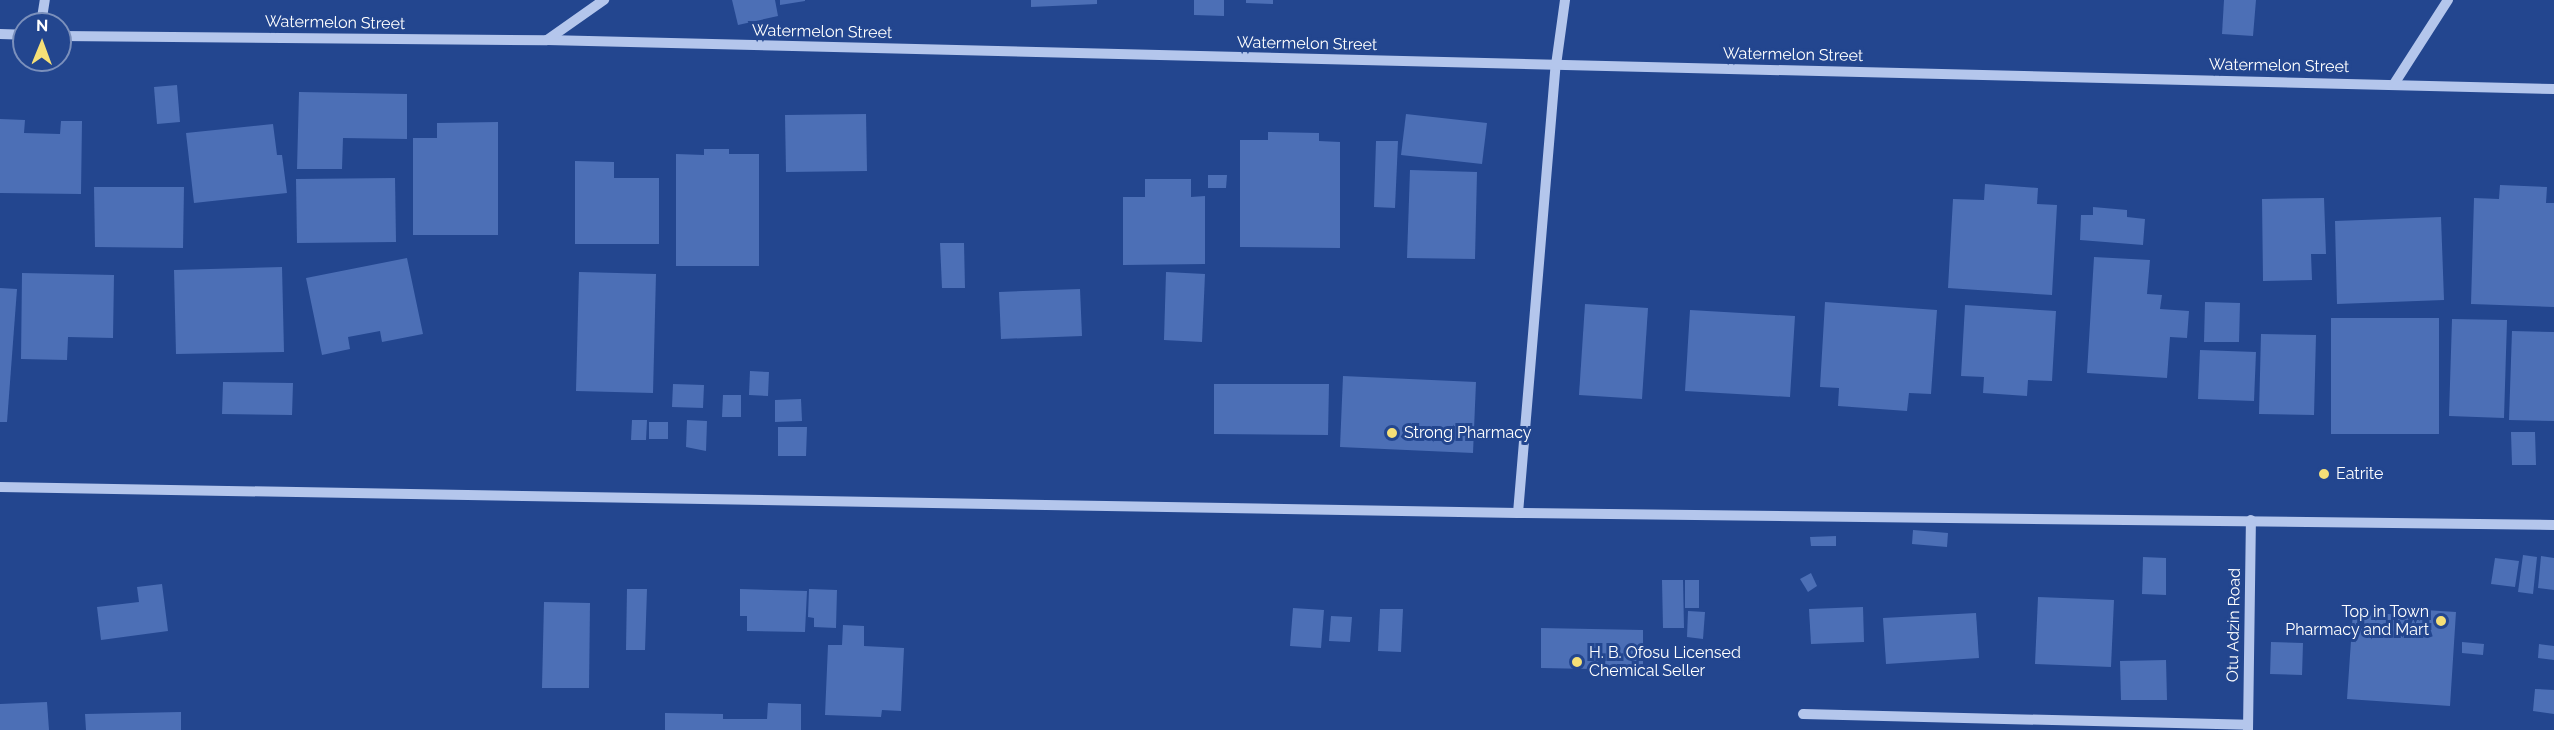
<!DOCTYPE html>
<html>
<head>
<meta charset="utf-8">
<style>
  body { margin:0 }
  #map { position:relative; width:2554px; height:730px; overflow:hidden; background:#23468f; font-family:Raleway,sans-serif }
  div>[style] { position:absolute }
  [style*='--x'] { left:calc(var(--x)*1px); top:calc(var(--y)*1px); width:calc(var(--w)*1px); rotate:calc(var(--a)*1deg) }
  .building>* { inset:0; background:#4c6fb6 }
  .minor>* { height:10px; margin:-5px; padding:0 5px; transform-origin:5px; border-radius:5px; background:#b4c6ec }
  .dots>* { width:16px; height:16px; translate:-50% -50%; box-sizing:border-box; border:3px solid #23468f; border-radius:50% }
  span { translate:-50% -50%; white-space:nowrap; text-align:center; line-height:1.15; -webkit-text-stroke:6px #23468f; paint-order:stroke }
  .street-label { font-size:16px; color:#fff }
  .poi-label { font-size:16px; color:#fff }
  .left { translate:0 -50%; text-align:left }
  .right { translate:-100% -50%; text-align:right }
  .north { position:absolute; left:12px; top:12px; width:60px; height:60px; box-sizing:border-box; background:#23468f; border:2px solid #7b90bc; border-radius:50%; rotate:1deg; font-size:16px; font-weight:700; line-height:24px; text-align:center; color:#fff }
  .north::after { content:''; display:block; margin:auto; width:21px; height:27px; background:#f6e077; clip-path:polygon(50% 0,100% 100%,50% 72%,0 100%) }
</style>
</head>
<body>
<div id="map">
  <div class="building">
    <div style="clip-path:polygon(732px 0,775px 0,778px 16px,738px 25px)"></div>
    <div style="clip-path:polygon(780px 0,805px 0,805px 1px,780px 5px)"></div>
    <div style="clip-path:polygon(1031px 0,1097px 0,1097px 4px,1031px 7px)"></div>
    <div style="clip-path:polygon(1194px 0,1224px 0,1224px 16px,1194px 15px)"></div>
    <div style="clip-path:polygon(1246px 0,1273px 0,1273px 4px,1246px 3px)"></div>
    <div style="clip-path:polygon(2224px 0,2256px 0,2253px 36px,2222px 34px)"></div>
    <div style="clip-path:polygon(177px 85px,180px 122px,157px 124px,154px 87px)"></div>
    <div style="clip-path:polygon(299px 92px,407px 94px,407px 139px,343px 138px,342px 169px,297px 169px)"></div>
    <div style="clip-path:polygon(866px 114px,867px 171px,786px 172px,785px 115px)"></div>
    <div style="clip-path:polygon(1406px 114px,1487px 123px,1482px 164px,1401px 155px)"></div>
    <div style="clip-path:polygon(0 119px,25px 120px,24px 133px,60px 134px,61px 121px,82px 121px,81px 194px,0 193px)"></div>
    <div style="clip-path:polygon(498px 122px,498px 235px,413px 235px,413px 138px,437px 138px,437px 123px)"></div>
    <div style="clip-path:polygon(273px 124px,277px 155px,282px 155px,287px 193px,194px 203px,186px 133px)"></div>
    <div style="clip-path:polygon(1268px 132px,1319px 133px,1319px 141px,1340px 142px,1340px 248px,1240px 247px,1240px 140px,1268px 140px)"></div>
    <div style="clip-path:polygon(1376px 141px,1398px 141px,1395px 208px,1374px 207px)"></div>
    <div style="clip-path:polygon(704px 149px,729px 149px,729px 154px,759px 154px,759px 266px,676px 266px,676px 154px,704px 155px)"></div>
    <div style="clip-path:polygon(575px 161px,614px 162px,614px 178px,659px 178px,659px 244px,575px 244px)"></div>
    <div style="clip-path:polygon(1410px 170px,1477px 172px,1475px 259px,1407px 258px)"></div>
    <div style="clip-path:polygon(1208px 175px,1227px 175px,1226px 188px,1208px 188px)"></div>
    <div style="clip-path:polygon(395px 178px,396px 242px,297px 243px,296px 179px)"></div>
    <div style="clip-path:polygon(1145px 179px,1191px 179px,1191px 197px,1205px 196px,1205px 264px,1123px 265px,1123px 197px,1145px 197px)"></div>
    <div style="clip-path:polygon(1985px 184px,2038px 188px,2037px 204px,2057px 205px,2052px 295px,1948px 288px,1953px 199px,1984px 200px)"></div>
    <div style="clip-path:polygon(2500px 185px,2547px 187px,2546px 203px,2554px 203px,2554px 307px,2471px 304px,2474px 198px,2499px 199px)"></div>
    <div style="clip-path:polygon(94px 187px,184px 187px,183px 248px,95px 247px)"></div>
    <div style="clip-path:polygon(2324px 198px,2326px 254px,2311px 254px,2312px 280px,2263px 281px,2262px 199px)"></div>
    <div style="clip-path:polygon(2093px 207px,2127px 210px,2127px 217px,2145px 219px,2143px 245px,2080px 240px,2081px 215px,2093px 215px)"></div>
    <div style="clip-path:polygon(2441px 217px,2444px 300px,2337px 304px,2335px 221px)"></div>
    <div style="clip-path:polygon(940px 243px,964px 243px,965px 288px,942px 288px)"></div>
    <div style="clip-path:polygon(2094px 257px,2150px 260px,2147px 294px,2162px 295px,2160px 309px,2189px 311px,2187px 338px,2170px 337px,2167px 378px,2087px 373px)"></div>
    <div style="clip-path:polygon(407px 258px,423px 334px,382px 342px,380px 331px,348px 337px,350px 349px,322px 355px,306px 278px)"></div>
    <div style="clip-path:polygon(282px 267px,284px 352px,176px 354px,174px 270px)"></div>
    <div style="clip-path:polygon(579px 272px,656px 274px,653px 393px,576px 391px)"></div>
    <div style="clip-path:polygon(1166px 272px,1205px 274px,1202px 342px,1164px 340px)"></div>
    <div style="clip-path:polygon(22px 273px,114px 275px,113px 338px,68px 337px,67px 360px,21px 359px)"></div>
    <div style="clip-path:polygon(0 288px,17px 289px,7px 422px,0 422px)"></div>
    <div style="clip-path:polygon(1080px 289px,1082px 336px,1001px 339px,999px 292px)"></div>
    <div style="clip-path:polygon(1825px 302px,1937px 310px,1931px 394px,1909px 393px,1907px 411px,1838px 406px,1839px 388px,1820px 387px)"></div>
    <div style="clip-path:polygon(2205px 302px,2240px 303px,2239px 342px,2204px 342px)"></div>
    <div style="clip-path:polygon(1585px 304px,1648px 308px,1642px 399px,1579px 395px)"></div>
    <div style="clip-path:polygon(1965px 305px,2056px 311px,2052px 381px,2028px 380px,2027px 396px,1983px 393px,1984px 377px,1961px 376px)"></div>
    <div style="clip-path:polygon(1690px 310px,1795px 316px,1790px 397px,1685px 391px)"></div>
    <div style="clip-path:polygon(2331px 318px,2439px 318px,2439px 434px,2331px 434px)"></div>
    <div style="clip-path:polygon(2452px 319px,2507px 320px,2504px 418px,2449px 416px)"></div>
    <div style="clip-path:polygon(2512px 331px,2554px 332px,2554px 421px,2509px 420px)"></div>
    <div style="clip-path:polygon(2261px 334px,2316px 335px,2314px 415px,2259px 414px)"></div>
    <div style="clip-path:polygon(2200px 350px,2256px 352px,2254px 401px,2198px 399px)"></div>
    <div style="clip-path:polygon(750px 371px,769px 372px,768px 396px,749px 395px)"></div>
    <div style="clip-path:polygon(1343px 376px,1476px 382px,1473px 453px,1340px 447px)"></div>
    <div style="clip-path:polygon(223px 382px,293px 383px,292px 415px,222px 414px)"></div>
    <div style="clip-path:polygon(673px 384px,704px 385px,703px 408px,672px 407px)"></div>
    <div style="clip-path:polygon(1214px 384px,1329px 384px,1328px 435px,1214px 434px)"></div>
    <div style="clip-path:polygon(723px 395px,741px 395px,741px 417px,722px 417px)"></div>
    <div style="clip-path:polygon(801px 399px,802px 421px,775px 422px,775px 400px)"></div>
    <div style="clip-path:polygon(632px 420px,647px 420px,646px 440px,631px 440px)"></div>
    <div style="clip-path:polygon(687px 420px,707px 421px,706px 451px,686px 447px)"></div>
    <div style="clip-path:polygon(649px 422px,668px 422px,668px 439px,649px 439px)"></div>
    <div style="clip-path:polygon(778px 427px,807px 427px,806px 456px,778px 456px)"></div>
    <div style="clip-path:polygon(2511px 432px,2535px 432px,2536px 465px,2512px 465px)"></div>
    <div style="clip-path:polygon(1913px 530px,1948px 533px,1947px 547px,1912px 544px)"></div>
    <div style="clip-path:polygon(1836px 536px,1836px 546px,1811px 546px,1810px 537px)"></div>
    <div style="clip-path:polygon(2523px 555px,2537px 557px,2533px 594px,2518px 592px)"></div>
    <div style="clip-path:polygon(2541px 556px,2554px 558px,2554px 590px,2538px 588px)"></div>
    <div style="clip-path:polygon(2143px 557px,2166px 558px,2166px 595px,2142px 594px)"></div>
    <div style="clip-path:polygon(2495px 558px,2519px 561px,2515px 587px,2491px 584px)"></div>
    <div style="clip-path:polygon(1811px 573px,1817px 586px,1808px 592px,1800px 579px)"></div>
    <div style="clip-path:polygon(1662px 580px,1683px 580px,1684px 628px,1663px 628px)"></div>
    <div style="clip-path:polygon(1685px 580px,1699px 580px,1699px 608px,1685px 608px)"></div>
    <div style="clip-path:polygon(162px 584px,168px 631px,101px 640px,97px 607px,139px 602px,137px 587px)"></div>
    <div style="clip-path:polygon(627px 589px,647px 589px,645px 650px,626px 650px)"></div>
    <div style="clip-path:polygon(740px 589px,807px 591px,805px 632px,747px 631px,747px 616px,740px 616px)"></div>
    <div style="clip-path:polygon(809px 589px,837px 590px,836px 628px,814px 627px,814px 618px,808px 617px)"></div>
    <div style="clip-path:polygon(2038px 597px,2114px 600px,2111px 667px,2035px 664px)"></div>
    <div style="clip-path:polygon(544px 602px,590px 603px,589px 688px,542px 688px)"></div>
    <div style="clip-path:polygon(1863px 607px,1864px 642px,1811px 644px,1809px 609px)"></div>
    <div style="clip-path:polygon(1293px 608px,1324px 610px,1321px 648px,1290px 646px)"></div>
    <div style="clip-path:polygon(1380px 609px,1403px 609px,1401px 652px,1378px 651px)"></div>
    <div style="clip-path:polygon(2425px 610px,2456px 612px,2450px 706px,2347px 699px,2353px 612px,2424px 616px)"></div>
    <div style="clip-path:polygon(1688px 611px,1705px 612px,1703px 639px,1687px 637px)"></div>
    <div style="clip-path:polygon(1976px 613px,1979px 658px,1886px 664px,1883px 618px)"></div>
    <div style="clip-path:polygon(1331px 616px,1352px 617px,1350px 642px,1329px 641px)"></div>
    <div style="clip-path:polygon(843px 625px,864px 626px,864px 646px,904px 648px,901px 711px,882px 710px,881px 717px,825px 715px,828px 645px,842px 645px)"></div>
    <div style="clip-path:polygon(1541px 628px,1643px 630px,1643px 670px,1541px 668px)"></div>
    <div style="clip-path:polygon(2271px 642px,2303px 643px,2302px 675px,2270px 674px)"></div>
    <div style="clip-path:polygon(2462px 642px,2484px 644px,2483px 655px,2462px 653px)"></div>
    <div style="clip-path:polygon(2539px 644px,2554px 646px,2554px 660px,2538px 658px)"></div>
    <div style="clip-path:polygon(2166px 660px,2167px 700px,2121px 700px,2120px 661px)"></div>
    <div style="clip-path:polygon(2535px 689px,2554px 690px,2554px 714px,2533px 711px)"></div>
    <div style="clip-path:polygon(47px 702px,49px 730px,0 730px,0 704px)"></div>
    <div style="clip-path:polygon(768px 703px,801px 704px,801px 730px,665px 730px,665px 713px,723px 714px,723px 719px,767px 719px)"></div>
    <div style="clip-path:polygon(181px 712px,181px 730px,86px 730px,85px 714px)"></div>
  </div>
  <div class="minor">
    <div style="--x:41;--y:24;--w:24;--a:-81"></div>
    <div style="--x:0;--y:34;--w:24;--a:2"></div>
    <div style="--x:60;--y:36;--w:487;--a:0.5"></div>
    <div style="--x:547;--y:40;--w:2008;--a:1.4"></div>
    <div style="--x:547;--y:40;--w:70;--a:-35.1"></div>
    <div style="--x:2394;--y:84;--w:100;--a:-57.3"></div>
    <div style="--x:0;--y:487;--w:1518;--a:0.98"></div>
    <div style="--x:1518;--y:513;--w:1036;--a:0.66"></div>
    <div style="--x:1518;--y:513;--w:450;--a:-85.2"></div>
    <div style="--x:1556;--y:65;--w:66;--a:-82.1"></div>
    <div style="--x:1803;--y:714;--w:445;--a:1.4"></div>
    <div style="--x:2248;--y:730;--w:210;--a:-89.2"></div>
  </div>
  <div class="dots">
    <div style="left:1392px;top:433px;background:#f6e077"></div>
    <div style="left:2324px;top:474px;background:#f6e077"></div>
    <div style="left:2441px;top:621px;background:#f6e077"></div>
    <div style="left:1577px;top:662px;background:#f6e077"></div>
  </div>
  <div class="street-label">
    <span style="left:335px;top:23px;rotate:1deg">Watermelon Street</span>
    <span style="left:822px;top:32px;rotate:1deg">Watermelon Street</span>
    <span style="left:1307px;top:44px;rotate:1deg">Watermelon Street</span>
    <span style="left:1793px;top:55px;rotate:1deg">Watermelon Street</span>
    <span style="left:2279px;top:66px;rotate:1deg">Watermelon Street</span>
    <span style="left:2234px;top:625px;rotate:-89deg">Otu Adzin Road</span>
  </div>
  <div class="poi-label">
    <span class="left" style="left:1404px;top:433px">Strong Pharmacy</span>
    <span class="left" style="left:2336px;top:474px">Eatrite</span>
    <span class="right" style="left:2429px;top:621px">Top in Town<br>Pharmacy and Mart</span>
    <span class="left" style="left:1589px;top:662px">H. B. Ofosu Licensed<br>Chemical Seller</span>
  </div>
  <div class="north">N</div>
</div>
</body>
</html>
